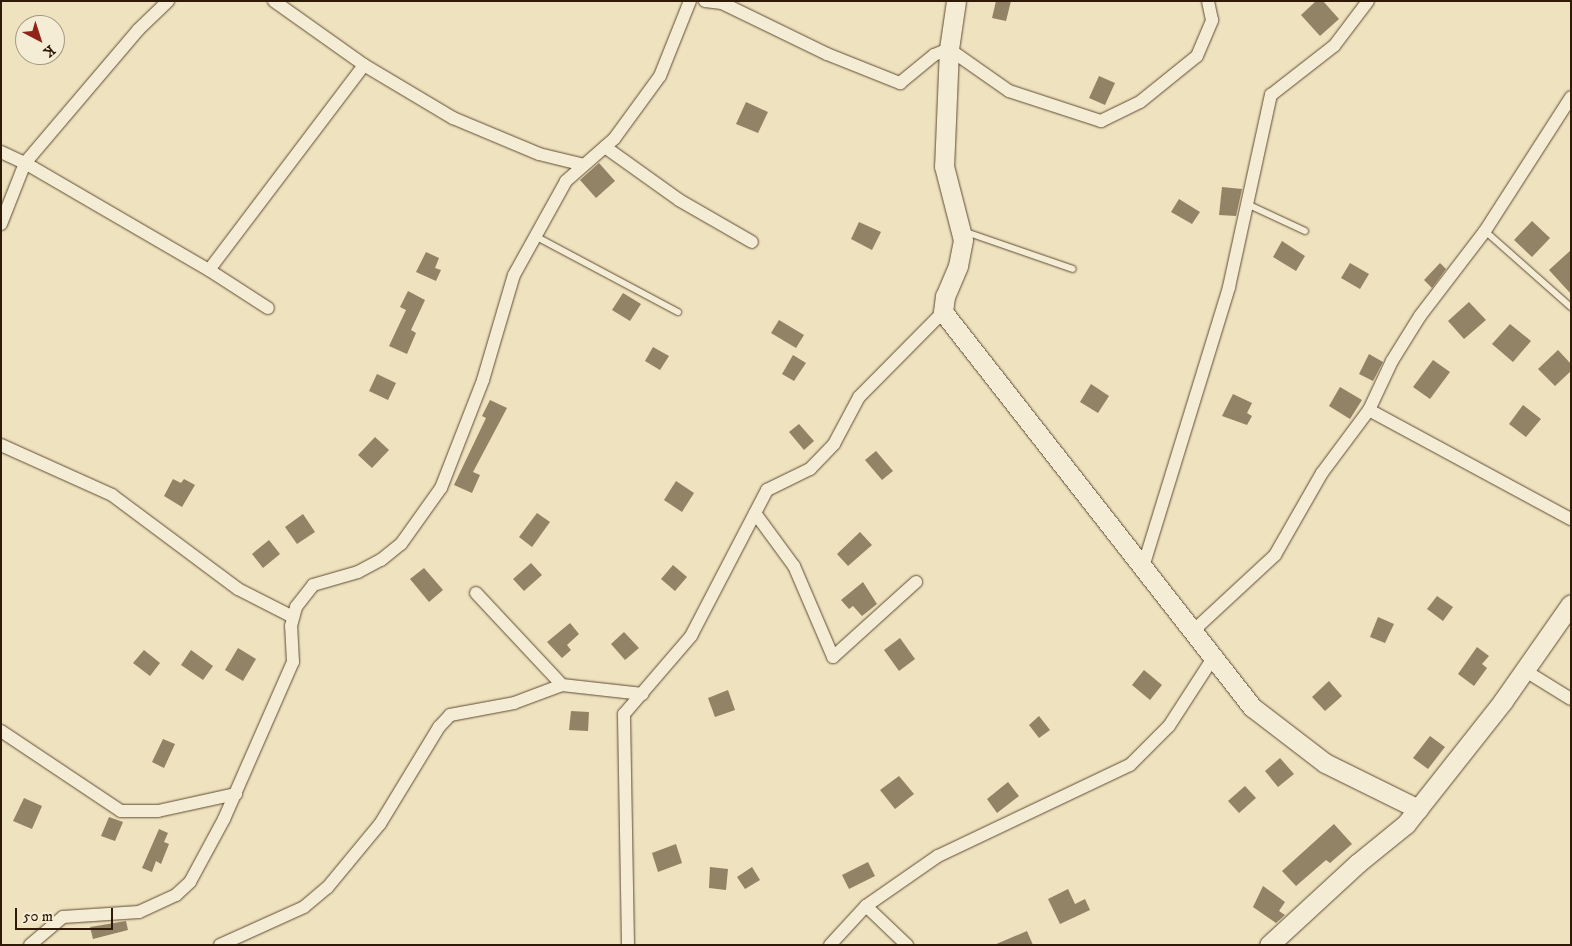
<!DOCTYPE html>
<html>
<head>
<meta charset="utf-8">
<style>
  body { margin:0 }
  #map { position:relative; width:1572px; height:946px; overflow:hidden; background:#efe2be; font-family:"IM FELL DW Pica",serif }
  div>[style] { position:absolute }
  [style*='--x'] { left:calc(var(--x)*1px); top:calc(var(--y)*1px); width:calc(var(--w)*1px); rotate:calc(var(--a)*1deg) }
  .building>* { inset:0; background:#928266 }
  .roads { filter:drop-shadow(0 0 1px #5e4c34) drop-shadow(0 0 1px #5e4c34) }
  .lane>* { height:6px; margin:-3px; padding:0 3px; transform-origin:3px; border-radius:3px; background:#f5ecd5 }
  .street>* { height:12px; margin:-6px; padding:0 6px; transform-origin:6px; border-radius:6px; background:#f5ecd5 }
  .secondary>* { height:19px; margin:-9.5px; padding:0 9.5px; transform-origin:9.5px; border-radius:9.5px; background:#f5ecd5 }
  span { translate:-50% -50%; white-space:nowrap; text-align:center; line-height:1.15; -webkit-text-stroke:4px #f5ecd5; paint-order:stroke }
  .frame { position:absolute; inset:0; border:2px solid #2e1a06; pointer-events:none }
  .north { position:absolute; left:15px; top:15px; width:50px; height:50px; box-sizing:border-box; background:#f5ecd5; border:1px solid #a59882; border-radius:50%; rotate:140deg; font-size:14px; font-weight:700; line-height:20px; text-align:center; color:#2e1a06 }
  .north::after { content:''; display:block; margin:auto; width:18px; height:22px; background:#8f2418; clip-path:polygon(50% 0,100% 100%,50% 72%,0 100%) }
  .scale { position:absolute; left:15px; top:908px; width:98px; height:22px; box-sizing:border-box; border:2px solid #2e1a06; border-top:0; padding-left:6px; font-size:15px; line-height:18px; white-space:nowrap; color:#2e1a06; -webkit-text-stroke:4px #f5ecd5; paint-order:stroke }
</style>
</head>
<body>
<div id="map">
  <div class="building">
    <div style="clip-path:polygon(996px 1px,1011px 1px,1006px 21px,992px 18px)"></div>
    <div style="clip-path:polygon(1316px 1px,1323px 1px,1339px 19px,1320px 36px,1301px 15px)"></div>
    <div style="clip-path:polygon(1099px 76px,1115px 83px,1105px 105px,1089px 98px)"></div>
    <div style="clip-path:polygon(746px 102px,768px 112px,758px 133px,736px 124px)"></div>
    <div style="clip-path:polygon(599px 163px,615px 181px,596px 198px,580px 180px)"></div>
    <div style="clip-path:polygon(1222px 187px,1242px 189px,1236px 216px,1219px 215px)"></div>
    <div style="clip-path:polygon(1179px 199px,1200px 212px,1192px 224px,1171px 212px)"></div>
    <div style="clip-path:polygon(1532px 221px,1550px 238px,1532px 257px,1514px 240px)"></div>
    <div style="clip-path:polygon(859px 222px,881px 232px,872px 250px,851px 239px)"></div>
    <div style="clip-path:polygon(1282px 241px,1305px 256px,1296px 271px,1273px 257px)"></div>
    <div style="clip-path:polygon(1571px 250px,1571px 294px,1549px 270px)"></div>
    <div style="clip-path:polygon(426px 252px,439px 258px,435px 268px,441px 270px,436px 281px,416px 272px)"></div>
    <div style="clip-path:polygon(1350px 263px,1369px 274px,1360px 289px,1341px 278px)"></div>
    <div style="clip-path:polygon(1440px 263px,1446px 269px,1432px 288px,1424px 280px)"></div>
    <div style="clip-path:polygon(408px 291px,425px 300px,411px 330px,416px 333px,407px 354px,389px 346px,406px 310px,400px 307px)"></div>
    <div style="clip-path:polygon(623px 293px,641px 304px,630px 321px,612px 310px)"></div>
    <div style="clip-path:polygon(1469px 302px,1486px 320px,1464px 339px,1448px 321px)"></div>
    <div style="clip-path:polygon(779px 320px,804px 335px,796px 348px,771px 333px)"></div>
    <div style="clip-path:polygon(1510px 324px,1531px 341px,1513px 362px,1492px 344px)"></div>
    <div style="clip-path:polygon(653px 347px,669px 356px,660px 370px,645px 361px)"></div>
    <div style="clip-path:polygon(1558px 350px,1571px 364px,1571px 371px,1555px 386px,1538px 369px)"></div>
    <div style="clip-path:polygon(1369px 354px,1383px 362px,1373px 381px,1359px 374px)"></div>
    <div style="clip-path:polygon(793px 355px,806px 363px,794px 381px,782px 374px)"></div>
    <div style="clip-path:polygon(1433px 360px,1450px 372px,1430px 399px,1413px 387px)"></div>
    <div style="clip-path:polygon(377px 374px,396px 383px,388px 400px,369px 391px)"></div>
    <div style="clip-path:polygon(1091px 384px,1109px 396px,1098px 413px,1080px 402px)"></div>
    <div style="clip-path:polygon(1340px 387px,1362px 400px,1350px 419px,1329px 406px)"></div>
    <div style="clip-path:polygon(1233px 394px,1252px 403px,1247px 413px,1252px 416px,1247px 425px,1222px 416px)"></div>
    <div style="clip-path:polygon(490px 400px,507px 408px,473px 472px,480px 475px,472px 493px,454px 485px,486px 418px,482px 416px)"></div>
    <div style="clip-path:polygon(1523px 405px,1541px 419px,1526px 437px,1509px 424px)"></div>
    <div style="clip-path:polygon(799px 424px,814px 441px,804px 450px,789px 432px)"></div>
    <div style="clip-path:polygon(375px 437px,389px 450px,372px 468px,358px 455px)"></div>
    <div style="clip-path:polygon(876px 451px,893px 471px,882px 480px,865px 460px)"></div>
    <div style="clip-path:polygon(173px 479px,181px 483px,184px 479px,195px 485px,182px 507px,164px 496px)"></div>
    <div style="clip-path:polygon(676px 481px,694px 493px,682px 512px,664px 500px)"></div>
    <div style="clip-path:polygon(537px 513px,550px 522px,532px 547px,519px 537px)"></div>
    <div style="clip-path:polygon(303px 514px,315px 532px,297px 544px,285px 527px)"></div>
    <div style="clip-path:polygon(860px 532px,872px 545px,848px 566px,837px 554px)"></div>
    <div style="clip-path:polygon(269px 540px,280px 554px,263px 568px,252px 554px)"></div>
    <div style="clip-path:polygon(531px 563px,542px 575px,524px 591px,513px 579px)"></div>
    <div style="clip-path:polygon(673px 565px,687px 577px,675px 591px,661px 579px)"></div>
    <div style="clip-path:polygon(424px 568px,443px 590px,429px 602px,410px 579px)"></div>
    <div style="clip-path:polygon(863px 582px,877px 604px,862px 616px,853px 606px,849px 609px,841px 600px)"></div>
    <div style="clip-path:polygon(1437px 596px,1453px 607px,1443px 621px,1427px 609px)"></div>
    <div style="clip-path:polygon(1378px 617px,1394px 624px,1385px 643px,1370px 637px)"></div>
    <div style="clip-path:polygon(570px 623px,579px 634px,567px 645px,571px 650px,562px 658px,547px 642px)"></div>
    <div style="clip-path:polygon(624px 632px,639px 648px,625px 660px,611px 644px)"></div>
    <div style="clip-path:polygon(900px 638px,915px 659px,899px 671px,884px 650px)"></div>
    <div style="clip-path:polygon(1477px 647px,1489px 656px,1482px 664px,1487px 668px,1474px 686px,1458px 674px)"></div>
    <div style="clip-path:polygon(238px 648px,256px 659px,243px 681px,225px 670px)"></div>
    <div style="clip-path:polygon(144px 650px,160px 663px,150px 676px,133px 663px)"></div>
    <div style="clip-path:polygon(191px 650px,213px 666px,203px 680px,181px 665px)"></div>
    <div style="clip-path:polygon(1144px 670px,1162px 685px,1150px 700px,1132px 685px)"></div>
    <div style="clip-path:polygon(1329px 681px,1342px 696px,1325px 711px,1312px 697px)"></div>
    <div style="clip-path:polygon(728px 690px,735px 710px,715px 717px,708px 698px)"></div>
    <div style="clip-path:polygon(571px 711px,589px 712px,588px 731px,569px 730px)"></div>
    <div style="clip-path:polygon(1039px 716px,1050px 730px,1039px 738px,1029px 725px)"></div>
    <div style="clip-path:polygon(1430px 736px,1445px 747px,1428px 769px,1413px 758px)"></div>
    <div style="clip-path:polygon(163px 739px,175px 744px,164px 768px,152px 762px)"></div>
    <div style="clip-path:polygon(1280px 758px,1294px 774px,1278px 787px,1265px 771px)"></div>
    <div style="clip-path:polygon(899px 776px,914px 794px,895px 809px,880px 790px)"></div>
    <div style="clip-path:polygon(1008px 782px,1019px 796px,997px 813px,987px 799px)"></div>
    <div style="clip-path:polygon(1245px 786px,1256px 798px,1239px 813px,1228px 801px)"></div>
    <div style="clip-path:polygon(24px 798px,42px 806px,32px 829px,13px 821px)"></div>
    <div style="clip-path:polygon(109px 817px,123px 822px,115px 841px,101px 836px)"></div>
    <div style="clip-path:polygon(1334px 824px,1352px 844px,1330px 863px,1326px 860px,1296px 886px,1282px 871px)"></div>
    <div style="clip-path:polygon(159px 829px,168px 833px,164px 842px,169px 844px,161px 864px,156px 861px,152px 872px,142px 868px)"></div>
    <div style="clip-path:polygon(676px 844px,682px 863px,658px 872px,652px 853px)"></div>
    <div style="clip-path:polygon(868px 862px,875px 876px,849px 889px,842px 875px)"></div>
    <div style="clip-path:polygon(710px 867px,728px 869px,726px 890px,709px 888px)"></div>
    <div style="clip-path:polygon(752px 867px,760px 880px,745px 889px,737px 877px)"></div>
    <div style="clip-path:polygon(1263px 886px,1285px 902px,1279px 911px,1285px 915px,1276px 923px,1253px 907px)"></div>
    <div style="clip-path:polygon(1068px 889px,1075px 904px,1085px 899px,1090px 910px,1060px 924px,1048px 899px)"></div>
    <div style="clip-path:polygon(126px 921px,128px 930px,93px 939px,90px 927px)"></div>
    <div style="clip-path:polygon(1027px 931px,1033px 945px,994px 945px)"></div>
  </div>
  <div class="roads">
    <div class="lane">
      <div style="--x:1247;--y:204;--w:64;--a:25"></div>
      <div style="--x:963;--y:231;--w:116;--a:19.1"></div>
      <div style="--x:1485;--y:231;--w:115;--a:41.5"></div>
      <div style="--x:535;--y:236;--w:162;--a:28"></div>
    </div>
    <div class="street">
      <div style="--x:274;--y:1;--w:110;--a:35.4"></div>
      <div style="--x:364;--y:65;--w:104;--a:30.8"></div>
      <div style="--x:453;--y:118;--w:93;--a:22.7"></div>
      <div style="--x:539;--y:154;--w:46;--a:13.7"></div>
      <div style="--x:705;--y:1;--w:17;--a:7"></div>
      <div style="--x:722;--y:3;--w:117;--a:25.9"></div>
      <div style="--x:827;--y:54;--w:79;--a:21.7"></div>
      <div style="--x:900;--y:83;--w:44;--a:-39.5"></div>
      <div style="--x:934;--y:55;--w:16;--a:-22"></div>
      <div style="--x:949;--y:49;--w:73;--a:35"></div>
      <div style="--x:1009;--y:91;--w:97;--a:18.1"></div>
      <div style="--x:1101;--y:121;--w:43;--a:-26"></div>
      <div style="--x:1140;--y:102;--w:73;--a:-38.9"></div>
      <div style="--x:1197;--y:56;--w:39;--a:-67"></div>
      <div style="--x:1212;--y:20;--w:19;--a:-102"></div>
      <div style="--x:605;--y:147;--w:91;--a:35.6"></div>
      <div style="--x:679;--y:200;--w:84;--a:29.9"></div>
      <div style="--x:1;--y:152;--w:26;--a:25"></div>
      <div style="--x:25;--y:163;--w:175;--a:-49.6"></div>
      <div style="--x:138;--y:30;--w:42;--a:-44"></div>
      <div style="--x:1;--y:224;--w:66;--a:-68.5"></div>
      <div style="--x:25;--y:163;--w:213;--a:30.2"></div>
      <div style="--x:209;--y:270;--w:70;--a:32.8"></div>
      <div style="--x:209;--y:270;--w:257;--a:-52.9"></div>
      <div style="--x:1369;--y:410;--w:230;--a:28.4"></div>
      <div style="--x:1;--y:445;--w:122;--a:24.2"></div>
      <div style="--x:112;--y:495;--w:157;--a:36.7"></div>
      <div style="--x:238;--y:589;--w:62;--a:27"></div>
      <div style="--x:755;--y:513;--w:66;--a:53.7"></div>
      <div style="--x:794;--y:566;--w:99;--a:66.8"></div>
      <div style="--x:833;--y:657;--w:112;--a:-42.1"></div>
      <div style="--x:1143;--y:567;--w:293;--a:-72.9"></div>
      <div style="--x:1229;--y:287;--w:197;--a:-77.7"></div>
      <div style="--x:1271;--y:95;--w:80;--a:-37.9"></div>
      <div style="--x:1334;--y:46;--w:56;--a:-52.9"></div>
      <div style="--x:476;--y:593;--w:126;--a:46.9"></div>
      <div style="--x:1193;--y:631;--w:112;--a:-42.8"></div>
      <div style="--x:1275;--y:555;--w:95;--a:-60.2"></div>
      <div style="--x:1322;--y:473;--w:79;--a:-53.3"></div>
      <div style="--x:1369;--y:410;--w:54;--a:-64.9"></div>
      <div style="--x:1392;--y:361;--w:53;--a:-58.1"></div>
      <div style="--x:1420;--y:316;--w:107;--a:-52.6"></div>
      <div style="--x:1485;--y:231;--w:159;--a:-57.3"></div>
      <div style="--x:1524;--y:670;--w:55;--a:31.7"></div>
      <div style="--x:1;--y:731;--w:144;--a:33.7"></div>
      <div style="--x:121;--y:811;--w:37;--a:0"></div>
      <div style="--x:158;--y:811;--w:80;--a:-12.3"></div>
      <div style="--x:866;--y:906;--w:57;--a:43.6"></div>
      <div style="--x:30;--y:945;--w:43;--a:-40.3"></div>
      <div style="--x:63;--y:917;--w:76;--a:-3.8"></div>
      <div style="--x:139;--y:912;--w:41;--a:-24.7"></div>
      <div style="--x:176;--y:895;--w:19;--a:-43"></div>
      <div style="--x:190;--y:882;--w:72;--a:-61.6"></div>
      <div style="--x:224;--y:819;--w:171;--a:-66.3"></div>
      <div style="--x:293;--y:662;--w:36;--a:-93"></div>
      <div style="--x:291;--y:626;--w:20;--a:-75"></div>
      <div style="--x:296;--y:607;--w:28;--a:-52"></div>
      <div style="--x:313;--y:585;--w:47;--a:-16.1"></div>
      <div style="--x:358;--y:572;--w:26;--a:-28"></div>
      <div style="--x:381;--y:560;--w:26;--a:-39"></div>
      <div style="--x:401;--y:544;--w:69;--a:-54.5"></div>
      <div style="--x:441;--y:488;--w:116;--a:-68.7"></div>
      <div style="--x:483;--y:380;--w:109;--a:-73.6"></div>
      <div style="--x:514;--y:275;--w:107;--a:-61"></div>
      <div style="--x:566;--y:181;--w:64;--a:-41.2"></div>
      <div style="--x:614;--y:139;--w:78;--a:-53.9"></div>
      <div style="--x:660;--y:76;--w:81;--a:-68.2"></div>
      <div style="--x:220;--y:945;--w:92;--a:-24.3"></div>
      <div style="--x:304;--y:907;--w:30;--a:-40"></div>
      <div style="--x:327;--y:888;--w:83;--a:-50.4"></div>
      <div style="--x:380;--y:824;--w:114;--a:-58.7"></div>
      <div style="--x:439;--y:727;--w:16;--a:-47"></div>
      <div style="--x:450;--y:715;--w:65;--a:-10.6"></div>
      <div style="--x:514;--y:703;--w:51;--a:-20.6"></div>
      <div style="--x:562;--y:685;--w:81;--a:6.4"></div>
      <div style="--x:628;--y:945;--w:231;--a:-91"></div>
      <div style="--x:624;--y:714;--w:103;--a:-49.3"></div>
      <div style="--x:691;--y:636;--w:165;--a:-62.5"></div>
      <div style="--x:767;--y:490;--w:48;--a:-26"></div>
      <div style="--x:810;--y:469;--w:35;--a:-46"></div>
      <div style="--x:834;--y:444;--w:53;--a:-62"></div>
      <div style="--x:859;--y:397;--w:120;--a:-45.3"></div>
      <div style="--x:830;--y:945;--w:53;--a:-47.3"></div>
      <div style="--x:866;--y:906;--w:88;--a:-34.8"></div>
      <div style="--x:938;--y:856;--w:212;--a:-25.4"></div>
      <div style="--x:1130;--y:765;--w:55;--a:-45"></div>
      <div style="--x:1169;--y:726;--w:81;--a:-57.1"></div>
    </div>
    <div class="secondary">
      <div style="--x:956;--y:1;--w:49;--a:98.3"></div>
      <div style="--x:949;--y:49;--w:117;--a:92.4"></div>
      <div style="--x:944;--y:166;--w:76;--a:75.6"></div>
      <div style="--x:963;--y:240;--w:26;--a:101"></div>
      <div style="--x:958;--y:266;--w:33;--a:113"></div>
      <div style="--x:945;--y:296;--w:16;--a:97"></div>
      <div style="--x:943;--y:312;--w:502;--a:51.96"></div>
      <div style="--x:1252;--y:707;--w:92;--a:37.5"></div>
      <div style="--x:1325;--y:763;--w:104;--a:26.3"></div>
      <div style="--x:1269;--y:945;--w:121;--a:-42.7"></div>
      <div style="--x:1358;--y:863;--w:62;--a:-39.1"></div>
      <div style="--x:1406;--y:824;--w:157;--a:-51.7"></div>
      <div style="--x:1503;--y:701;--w:118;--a:-55"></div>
    </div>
  </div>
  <div class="frame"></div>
  <div class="north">K</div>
  <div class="scale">50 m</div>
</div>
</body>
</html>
